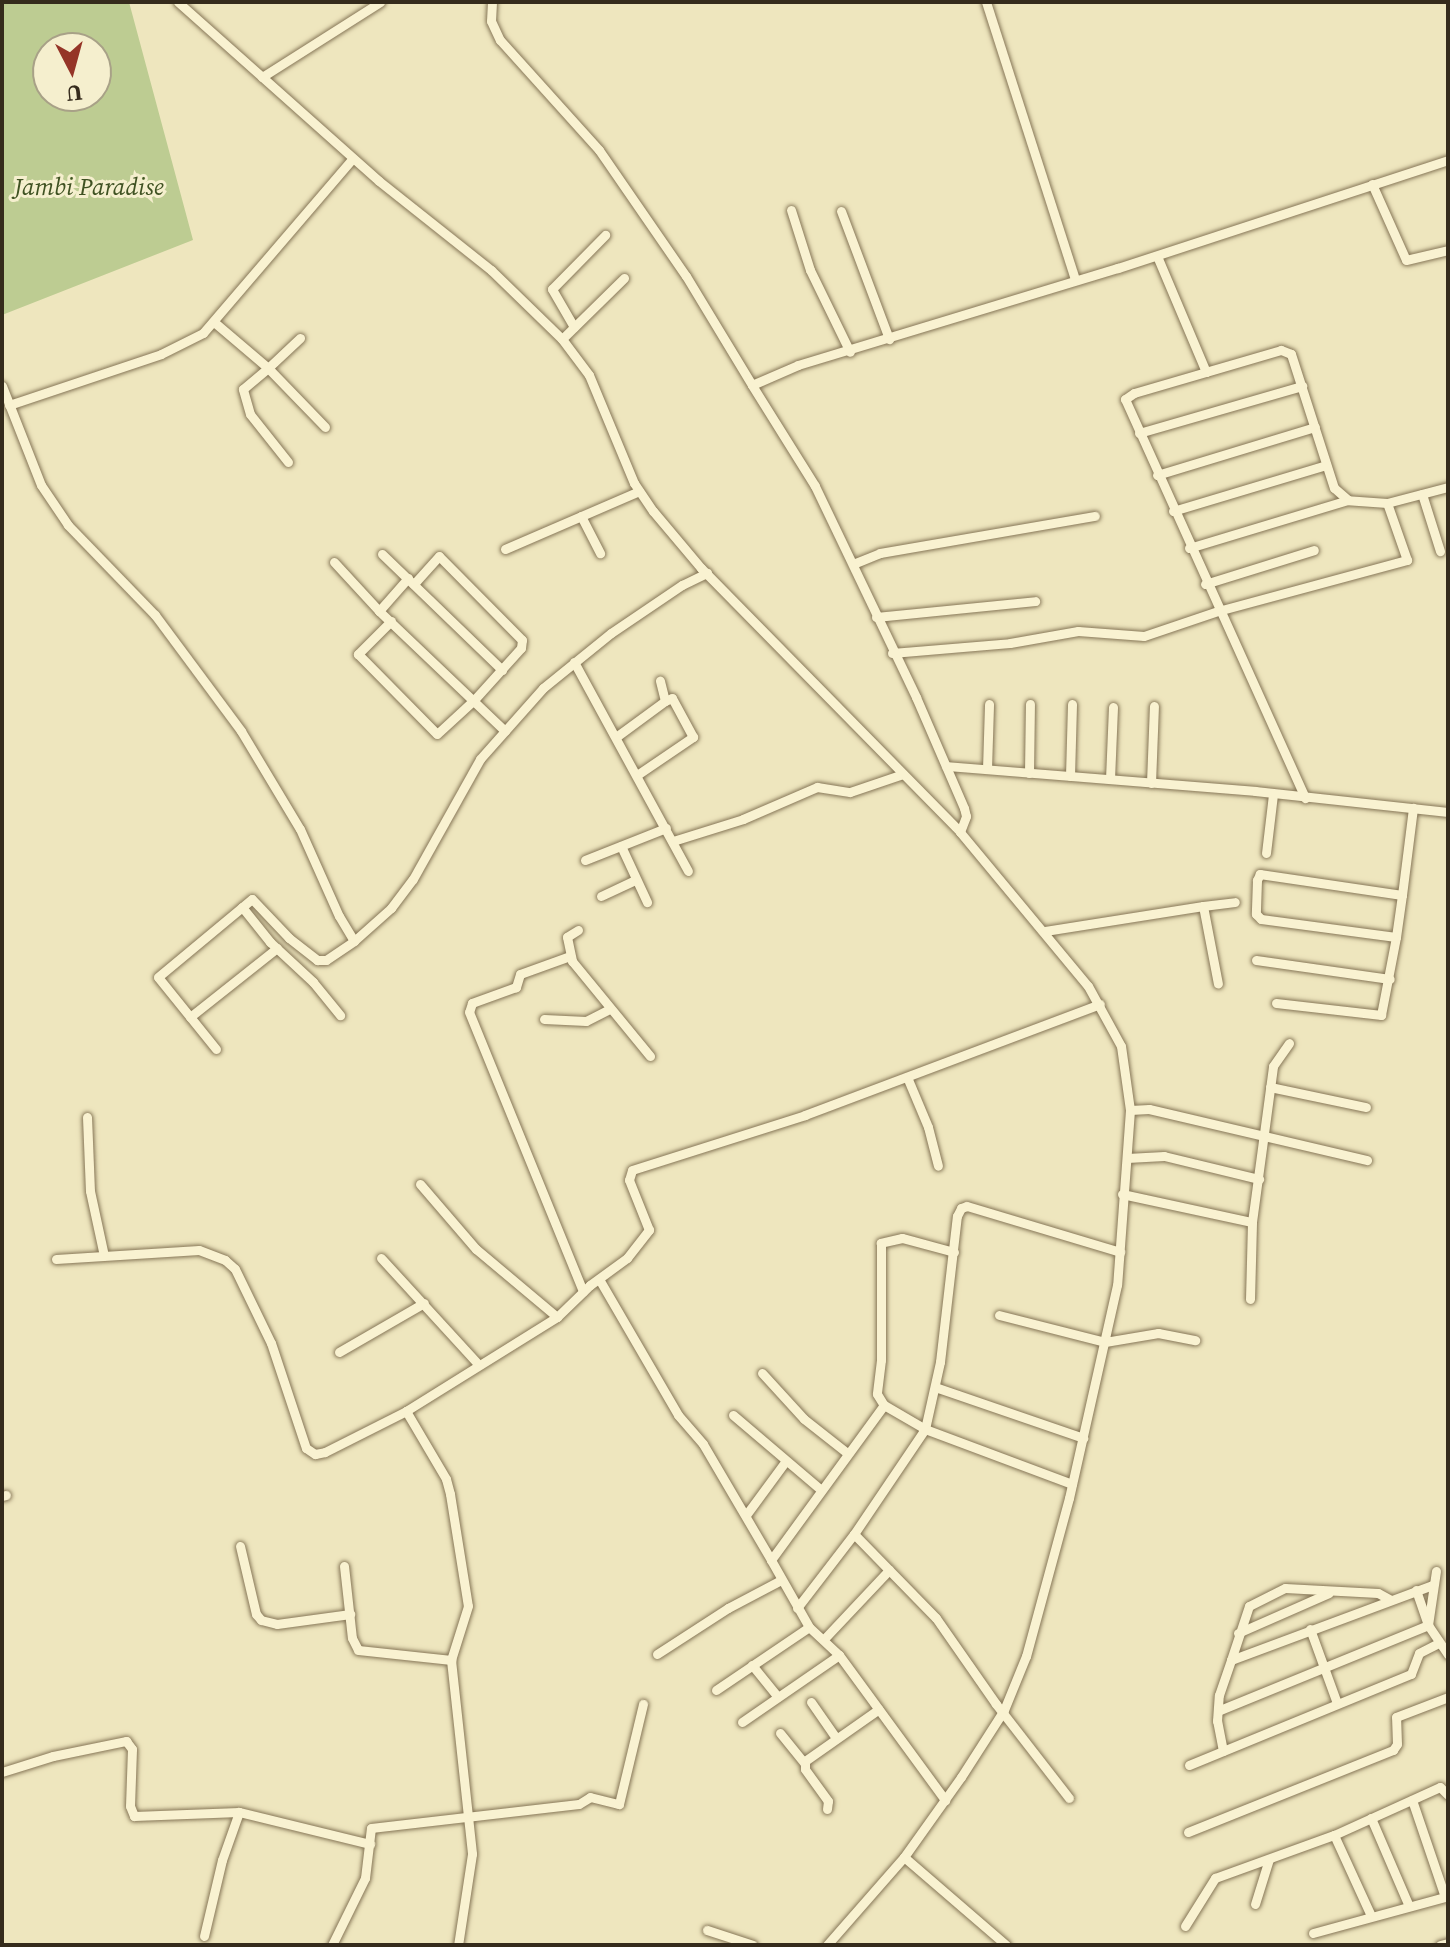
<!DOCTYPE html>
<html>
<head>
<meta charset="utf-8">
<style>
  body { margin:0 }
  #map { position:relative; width:1450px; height:1947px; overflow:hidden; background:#eee6be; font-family:"Source Serif 4",serif }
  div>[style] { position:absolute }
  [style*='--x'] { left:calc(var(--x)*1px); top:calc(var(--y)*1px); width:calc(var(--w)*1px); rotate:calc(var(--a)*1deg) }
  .green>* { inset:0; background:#bdcc92 }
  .roads { filter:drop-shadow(0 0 2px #867657) drop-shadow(0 0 2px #867657) }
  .minor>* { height:9px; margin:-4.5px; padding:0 4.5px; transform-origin:4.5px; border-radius:4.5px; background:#f9f2d1 }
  span { translate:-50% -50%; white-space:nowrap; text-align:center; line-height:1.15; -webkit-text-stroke:6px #f5efce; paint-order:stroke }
  .park-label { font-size:24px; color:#3f5222; font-style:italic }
  .frame { position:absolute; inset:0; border:4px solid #352b1c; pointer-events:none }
  .north { position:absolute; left:32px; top:32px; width:80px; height:80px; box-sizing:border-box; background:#f5efce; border:2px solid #a8a187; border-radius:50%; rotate:174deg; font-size:22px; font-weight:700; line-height:32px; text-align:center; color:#352b1c }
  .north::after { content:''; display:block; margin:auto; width:28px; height:36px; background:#953527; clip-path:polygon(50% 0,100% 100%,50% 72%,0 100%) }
</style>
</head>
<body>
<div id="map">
  <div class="green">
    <div style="clip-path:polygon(evenodd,2px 2px,129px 2px,193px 240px,2px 315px,2px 2px,48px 48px,96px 48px,96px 96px,48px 96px,48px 48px)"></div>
  </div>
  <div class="roads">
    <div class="minor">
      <div style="--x:178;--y:2;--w:269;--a:41.7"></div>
      <div style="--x:379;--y:181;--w:143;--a:38.5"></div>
      <div style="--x:491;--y:270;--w:99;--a:44.2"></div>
      <div style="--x:562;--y:339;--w:45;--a:53.1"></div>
      <div style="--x:589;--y:375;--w:117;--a:67.4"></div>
      <div style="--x:634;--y:483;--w:34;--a:56"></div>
      <div style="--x:653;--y:511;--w:75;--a:49.9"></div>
      <div style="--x:701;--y:568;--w:370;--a:45.5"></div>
      <div style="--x:960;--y:832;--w:200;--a:50.3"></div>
      <div style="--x:1088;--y:986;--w:68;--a:61.2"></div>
      <div style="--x:1121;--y:1046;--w:65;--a:82"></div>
      <div style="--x:1130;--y:1110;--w:175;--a:94.2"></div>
      <div style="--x:1117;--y:1285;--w:218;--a:102.7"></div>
      <div style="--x:1069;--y:1498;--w:164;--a:105.2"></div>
      <div style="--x:1026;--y:1656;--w:58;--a:112.2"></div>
      <div style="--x:1004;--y:1710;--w:80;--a:122.7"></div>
      <div style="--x:961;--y:1777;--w:98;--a:125.5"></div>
      <div style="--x:904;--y:1857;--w:117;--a:131.2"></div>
      <div style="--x:492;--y:2;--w:19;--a:93"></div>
      <div style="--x:491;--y:21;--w:21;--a:65"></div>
      <div style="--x:500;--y:40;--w:148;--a:48"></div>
      <div style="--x:599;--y:150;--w:153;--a:55.4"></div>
      <div style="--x:686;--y:276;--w:127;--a:58.8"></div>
      <div style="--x:986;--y:2;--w:291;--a:72.2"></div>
      <div style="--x:262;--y:77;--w:140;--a:-32.4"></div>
      <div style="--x:1372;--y:184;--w:83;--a:65.9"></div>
      <div style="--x:1406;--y:260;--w:43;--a:-13.4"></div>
      <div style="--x:791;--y:210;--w:63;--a:72.4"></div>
      <div style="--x:810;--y:270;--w:91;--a:64"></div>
      <div style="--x:841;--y:211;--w:137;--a:69.4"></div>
      <div style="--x:1157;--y:256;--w:126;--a:67.1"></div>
      <div style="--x:1206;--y:372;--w:75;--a:163.7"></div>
      <div style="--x:1134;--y:393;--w:11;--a:146"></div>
      <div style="--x:1125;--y:399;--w:438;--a:65.7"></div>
      <div style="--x:214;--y:322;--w:71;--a:40.4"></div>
      <div style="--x:268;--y:368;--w:44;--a:-43.2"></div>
      <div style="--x:574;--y:327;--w:44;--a:-120.1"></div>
      <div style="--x:552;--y:289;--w:76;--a:-45.5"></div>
      <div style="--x:562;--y:339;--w:87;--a:-44.5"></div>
      <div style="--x:2;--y:386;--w:106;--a:68.5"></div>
      <div style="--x:41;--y:485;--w:48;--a:56"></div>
      <div style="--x:68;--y:525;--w:125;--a:46"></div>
      <div style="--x:155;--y:615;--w:144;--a:53.4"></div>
      <div style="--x:241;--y:731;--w:114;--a:59"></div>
      <div style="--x:300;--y:829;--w:95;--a:65.9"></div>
      <div style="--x:339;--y:916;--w:29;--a:59"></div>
      <div style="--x:9;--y:405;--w:160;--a:-18.5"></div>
      <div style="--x:161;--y:354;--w:47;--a:-26.6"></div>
      <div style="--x:203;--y:333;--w:230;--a:-49.4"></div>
      <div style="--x:1139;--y:433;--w:170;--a:-16.1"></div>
      <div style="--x:288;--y:462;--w:61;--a:-128.4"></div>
      <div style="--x:250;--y:414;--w:26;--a:-106"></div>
      <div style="--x:243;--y:389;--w:33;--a:-40"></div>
      <div style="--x:268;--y:368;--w:82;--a:46"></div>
      <div style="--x:1157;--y:475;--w:165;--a:-16.9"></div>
      <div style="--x:1422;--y:494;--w:60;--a:72.5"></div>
      <div style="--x:1387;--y:503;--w:63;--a:-14.7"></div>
      <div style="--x:1173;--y:511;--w:160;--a:-16.7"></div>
      <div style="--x:581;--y:516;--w:42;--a:62.8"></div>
      <div style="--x:1189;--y:548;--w:166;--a:-16.8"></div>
      <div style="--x:505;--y:549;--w:146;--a:-23.4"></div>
      <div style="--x:382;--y:554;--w:167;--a:44"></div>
      <div style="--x:334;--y:562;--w:67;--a:47.4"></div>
      <div style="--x:379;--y:611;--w:174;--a:43.6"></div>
      <div style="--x:853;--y:564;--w:29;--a:-22"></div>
      <div style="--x:880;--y:553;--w:218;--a:-9.8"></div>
      <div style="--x:1205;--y:584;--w:114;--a:-17.3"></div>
      <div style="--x:379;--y:611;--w:44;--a:-48.7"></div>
      <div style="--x:876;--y:617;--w:160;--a:-5.7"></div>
      <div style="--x:391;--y:621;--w:47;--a:135"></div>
      <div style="--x:358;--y:654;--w:112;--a:45.4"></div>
      <div style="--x:437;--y:734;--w:50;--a:-42.6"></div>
      <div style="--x:474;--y:700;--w:70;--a:-47.9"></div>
      <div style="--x:521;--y:648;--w:8;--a:-83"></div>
      <div style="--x:522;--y:640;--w:118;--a:-134.7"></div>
      <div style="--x:439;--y:556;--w:38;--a:132"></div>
      <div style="--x:892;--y:653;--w:118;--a:-4.8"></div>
      <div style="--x:1010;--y:643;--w:69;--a:-10"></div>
      <div style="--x:1078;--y:631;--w:66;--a:4.3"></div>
      <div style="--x:1144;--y:636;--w:78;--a:-18.7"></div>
      <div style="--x:1218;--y:611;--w:196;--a:-15.1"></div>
      <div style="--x:1407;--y:560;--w:60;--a:-109.3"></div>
      <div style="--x:1387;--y:503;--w:39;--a:-176"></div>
      <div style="--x:1348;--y:500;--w:18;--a:-139"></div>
      <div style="--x:1334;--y:488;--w:141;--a:-107.8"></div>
      <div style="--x:1291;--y:354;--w:11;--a:-158"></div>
      <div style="--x:1281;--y:350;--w:78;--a:163.7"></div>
      <div style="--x:574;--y:662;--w:238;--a:61.4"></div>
      <div style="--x:616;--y:737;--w:61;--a:-36.3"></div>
      <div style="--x:665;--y:701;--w:21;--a:-104"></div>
      <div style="--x:946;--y:766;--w:310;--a:4.6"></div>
      <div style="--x:1255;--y:791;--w:194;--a:6.2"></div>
      <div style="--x:987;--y:769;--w:65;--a:-88.2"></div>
      <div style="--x:1029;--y:773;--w:69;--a:-89.2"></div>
      <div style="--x:637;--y:775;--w:68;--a:-34.2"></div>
      <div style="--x:693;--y:737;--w:44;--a:-118.3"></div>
      <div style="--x:672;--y:698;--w:8;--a:157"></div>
      <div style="--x:1070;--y:776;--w:72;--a:-88.4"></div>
      <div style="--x:1110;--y:779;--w:72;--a:-87.6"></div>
      <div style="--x:1151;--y:783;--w:77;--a:-87.8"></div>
      <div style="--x:960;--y:832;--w:17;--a:-69"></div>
      <div style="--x:966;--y:816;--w:8;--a:-104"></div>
      <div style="--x:964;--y:808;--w:121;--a:-113.4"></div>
      <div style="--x:916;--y:697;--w:234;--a:-115.6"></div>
      <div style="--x:815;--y:486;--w:119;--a:-122"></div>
      <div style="--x:752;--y:385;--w:50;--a:-23.5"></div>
      <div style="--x:798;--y:365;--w:334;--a:-16.9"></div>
      <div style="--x:1118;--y:268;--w:347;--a:-18.1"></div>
      <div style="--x:673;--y:841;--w:73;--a:-17.4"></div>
      <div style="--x:743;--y:819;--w:81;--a:-23.4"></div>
      <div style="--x:817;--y:787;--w:33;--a:9"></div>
      <div style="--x:850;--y:792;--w:56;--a:-18.8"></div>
      <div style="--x:621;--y:846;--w:62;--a:65.1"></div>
      <div style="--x:1266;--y:853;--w:59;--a:-83.2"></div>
      <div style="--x:585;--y:860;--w:87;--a:-21.6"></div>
      <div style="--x:1402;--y:895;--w:144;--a:-171.6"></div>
      <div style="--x:1260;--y:874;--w:7;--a:117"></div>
      <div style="--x:1257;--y:880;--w:34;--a:92"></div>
      <div style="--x:1256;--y:914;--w:7;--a:45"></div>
      <div style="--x:1261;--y:919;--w:136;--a:7.6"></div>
      <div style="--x:1396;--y:937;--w:42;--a:-81.9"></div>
      <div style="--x:1402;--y:895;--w:88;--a:-82.8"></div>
      <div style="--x:601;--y:896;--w:38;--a:-25"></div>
      <div style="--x:1203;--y:906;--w:32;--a:-7"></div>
      <div style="--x:242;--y:907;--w:45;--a:51.3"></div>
      <div style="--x:270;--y:942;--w:59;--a:42.9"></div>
      <div style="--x:313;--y:982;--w:43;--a:50.7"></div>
      <div style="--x:578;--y:930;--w:13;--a:148"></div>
      <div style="--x:567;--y:937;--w:25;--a:78"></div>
      <div style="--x:572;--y:961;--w:123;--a:50.6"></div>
      <div style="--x:1045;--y:931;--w:160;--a:-9"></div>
      <div style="--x:1203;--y:906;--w:79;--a:79.1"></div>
      <div style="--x:570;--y:956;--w:53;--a:160.2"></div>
      <div style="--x:520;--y:974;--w:14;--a:107"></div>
      <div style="--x:516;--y:987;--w:47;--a:160"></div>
      <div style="--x:472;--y:1003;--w:9;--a:108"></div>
      <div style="--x:469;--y:1012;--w:302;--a:67.8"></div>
      <div style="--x:1256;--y:960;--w:135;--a:8.1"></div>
      <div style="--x:1276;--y:1003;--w:106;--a:6.5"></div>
      <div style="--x:1381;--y:1015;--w:79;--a:-79.1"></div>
      <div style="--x:190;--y:1017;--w:111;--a:-38.4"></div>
      <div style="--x:544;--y:1019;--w:42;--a:2.7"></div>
      <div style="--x:586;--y:1021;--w:27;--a:-27"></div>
      <div style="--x:216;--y:1049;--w:92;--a:-128.9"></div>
      <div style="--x:158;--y:977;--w:122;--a:-39.7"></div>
      <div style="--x:252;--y:899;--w:54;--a:46.5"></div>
      <div style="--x:289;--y:938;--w:36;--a:38"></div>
      <div style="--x:317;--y:960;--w:9;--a:0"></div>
      <div style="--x:326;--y:960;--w:34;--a:-34"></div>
      <div style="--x:354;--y:941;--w:50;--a:-41.7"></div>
      <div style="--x:391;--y:908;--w:36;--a:-53"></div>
      <div style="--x:413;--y:879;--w:137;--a:-60.8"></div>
      <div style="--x:480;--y:759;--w:95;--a:-48.4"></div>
      <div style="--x:543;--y:688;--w:87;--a:-39"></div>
      <div style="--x:611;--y:633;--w:86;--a:-34.1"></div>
      <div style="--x:682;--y:585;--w:28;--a:-26"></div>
      <div style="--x:907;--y:1077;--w:54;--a:67.2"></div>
      <div style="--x:928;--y:1127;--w:40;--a:75.6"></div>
      <div style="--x:1270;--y:1087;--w:98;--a:11.8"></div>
      <div style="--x:1130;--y:1110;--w:19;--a:-3"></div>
      <div style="--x:1149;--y:1109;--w:224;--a:13.2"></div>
      <div style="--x:87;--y:1117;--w:74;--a:87.7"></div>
      <div style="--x:90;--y:1191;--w:66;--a:77.8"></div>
      <div style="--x:1127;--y:1158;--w:37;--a:-3"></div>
      <div style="--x:1164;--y:1156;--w:98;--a:13.6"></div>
      <div style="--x:420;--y:1184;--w:86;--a:49.3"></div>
      <div style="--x:476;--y:1249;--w:106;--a:40"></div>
      <div style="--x:1122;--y:1194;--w:133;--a:12.2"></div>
      <div style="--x:954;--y:1252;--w:54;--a:-164.9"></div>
      <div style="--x:902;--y:1238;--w:22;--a:167"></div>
      <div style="--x:881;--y:1243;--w:117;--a:90"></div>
      <div style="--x:881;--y:1360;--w:34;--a:97"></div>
      <div style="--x:877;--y:1394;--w:13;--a:58"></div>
      <div style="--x:884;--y:1405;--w:48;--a:30.3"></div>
      <div style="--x:925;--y:1429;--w:157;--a:20.5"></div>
      <div style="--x:381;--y:1258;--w:144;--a:47.5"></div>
      <div style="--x:56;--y:1259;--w:143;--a:-3.6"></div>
      <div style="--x:199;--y:1250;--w:28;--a:21"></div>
      <div style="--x:225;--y:1260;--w:13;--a:42"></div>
      <div style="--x:235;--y:1269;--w:82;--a:64.1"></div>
      <div style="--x:271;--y:1343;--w:111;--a:71.6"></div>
      <div style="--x:306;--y:1448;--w:11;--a:34"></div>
      <div style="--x:315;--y:1454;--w:10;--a:-11"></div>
      <div style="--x:325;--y:1452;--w:91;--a:-26.8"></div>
      <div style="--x:406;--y:1411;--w:178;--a:-31.9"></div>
      <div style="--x:557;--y:1317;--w:46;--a:-44.1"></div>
      <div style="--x:590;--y:1285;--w:46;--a:-36.1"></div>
      <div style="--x:627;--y:1258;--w:36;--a:-52"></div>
      <div style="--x:649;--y:1230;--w:54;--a:-111.8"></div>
      <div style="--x:629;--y:1180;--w:10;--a:-73"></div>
      <div style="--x:632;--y:1170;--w:182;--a:-17.6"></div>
      <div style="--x:805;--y:1115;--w:315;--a:-20.6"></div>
      <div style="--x:599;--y:1279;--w:157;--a:59.8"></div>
      <div style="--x:678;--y:1415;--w:38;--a:49"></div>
      <div style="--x:703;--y:1444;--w:134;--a:59.6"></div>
      <div style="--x:1250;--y:1299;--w:77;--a:-88.5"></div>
      <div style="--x:1252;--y:1222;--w:157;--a:-82.3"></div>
      <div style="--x:1273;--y:1066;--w:28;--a:-55"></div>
      <div style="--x:999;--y:1315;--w:109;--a:14.3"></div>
      <div style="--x:1105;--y:1342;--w:54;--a:-9.6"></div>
      <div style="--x:1158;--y:1333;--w:38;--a:11"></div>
      <div style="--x:339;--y:1352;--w:98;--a:-30"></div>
      <div style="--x:762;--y:1373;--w:62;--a:47.6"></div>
      <div style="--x:804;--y:1419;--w:55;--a:38.3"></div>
      <div style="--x:935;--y:1387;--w:157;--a:19"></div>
      <div style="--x:884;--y:1405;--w:192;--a:126.1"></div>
      <div style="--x:771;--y:1560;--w:77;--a:60.4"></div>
      <div style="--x:809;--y:1627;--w:41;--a:43"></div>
      <div style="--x:839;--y:1655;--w:180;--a:53.8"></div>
      <div style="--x:406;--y:1411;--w:79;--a:59.5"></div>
      <div style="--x:446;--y:1479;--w:16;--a:75"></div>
      <div style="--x:450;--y:1494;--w:113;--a:80.9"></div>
      <div style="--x:468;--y:1606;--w:57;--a:107.5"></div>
      <div style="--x:733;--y:1415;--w:116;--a:40.4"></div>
      <div style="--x:2;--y:1496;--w:4;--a:-14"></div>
      <div style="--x:746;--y:1515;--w:66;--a:-53.7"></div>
      <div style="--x:854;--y:1534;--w:117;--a:45.7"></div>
      <div style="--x:936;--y:1618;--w:105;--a:55.1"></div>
      <div style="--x:996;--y:1704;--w:119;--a:52.2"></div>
      <div style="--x:240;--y:1546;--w:70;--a:76.8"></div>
      <div style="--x:256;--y:1614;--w:8;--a:50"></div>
      <div style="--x:261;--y:1620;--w:16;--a:14"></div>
      <div style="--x:277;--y:1624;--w:74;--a:-7.8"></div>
      <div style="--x:344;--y:1566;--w:72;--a:83.7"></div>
      <div style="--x:352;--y:1638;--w:13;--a:63"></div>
      <div style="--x:358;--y:1650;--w:94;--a:6.1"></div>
      <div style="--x:451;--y:1660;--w:195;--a:83.8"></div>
      <div style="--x:472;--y:1854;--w:92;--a:98.7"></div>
      <div style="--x:1436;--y:1571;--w:55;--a:98.4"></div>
      <div style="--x:1428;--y:1625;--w:36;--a:56"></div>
      <div style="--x:797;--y:1608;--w:93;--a:-52.4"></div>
      <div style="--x:854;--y:1534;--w:127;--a:-55.9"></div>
      <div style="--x:925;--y:1429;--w:69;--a:-77.4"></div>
      <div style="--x:940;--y:1362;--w:147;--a:-83.4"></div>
      <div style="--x:957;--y:1216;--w:9;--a:-63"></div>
      <div style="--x:961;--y:1208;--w:6;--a:-18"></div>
      <div style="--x:967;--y:1206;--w:160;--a:16.7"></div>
      <div style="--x:1310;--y:1629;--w:79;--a:70"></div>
      <div style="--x:1238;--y:1633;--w:99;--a:-23.7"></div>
      <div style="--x:824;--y:1639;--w:95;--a:-46.7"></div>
      <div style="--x:657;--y:1654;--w:85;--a:-32.9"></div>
      <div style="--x:728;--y:1608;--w:60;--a:-27.8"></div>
      <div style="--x:1231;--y:1660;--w:57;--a:-71.6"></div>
      <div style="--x:1249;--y:1606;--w:40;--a:-26.6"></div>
      <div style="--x:1285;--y:1588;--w:93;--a:3.1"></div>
      <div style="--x:1378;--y:1593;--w:13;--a:29"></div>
      <div style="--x:752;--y:1665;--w:41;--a:50.9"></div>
      <div style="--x:716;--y:1690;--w:112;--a:-34.1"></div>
      <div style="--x:811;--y:1702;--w:44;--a:55.2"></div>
      <div style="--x:1220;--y:1710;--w:225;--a:-22.2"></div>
      <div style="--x:1428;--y:1625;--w:37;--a:-109"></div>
      <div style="--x:742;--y:1722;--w:118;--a:-34.6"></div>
      <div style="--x:780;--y:1733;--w:38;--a:51"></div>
      <div style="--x:1223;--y:1751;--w:31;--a:-101"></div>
      <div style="--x:1217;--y:1721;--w:26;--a:-86"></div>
      <div style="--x:1219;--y:1695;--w:37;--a:-71"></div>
      <div style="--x:1231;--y:1660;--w:215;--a:-20.4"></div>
      <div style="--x:1189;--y:1765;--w:240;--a:-22.3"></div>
      <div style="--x:1411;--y:1674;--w:22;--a:-69"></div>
      <div style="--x:1419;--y:1653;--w:22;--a:-27"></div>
      <div style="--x:2;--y:1772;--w:53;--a:-17.4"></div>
      <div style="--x:53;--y:1756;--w:75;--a:-11.6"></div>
      <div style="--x:126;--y:1741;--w:10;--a:53"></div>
      <div style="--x:132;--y:1749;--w:57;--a:92"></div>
      <div style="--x:130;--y:1806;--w:11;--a:68"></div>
      <div style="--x:134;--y:1816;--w:105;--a:-2.2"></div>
      <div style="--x:239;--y:1812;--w:135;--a:13.7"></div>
      <div style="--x:1412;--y:1800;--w:102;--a:71.2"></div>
      <div style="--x:827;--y:1809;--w:8;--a:-83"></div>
      <div style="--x:828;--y:1801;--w:39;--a:-126"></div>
      <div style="--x:805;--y:1769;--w:8;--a:-90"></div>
      <div style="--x:805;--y:1761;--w:90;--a:-35.1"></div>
      <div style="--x:1371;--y:1818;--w:94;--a:66.7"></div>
      <div style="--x:1188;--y:1832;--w:221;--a:-21.8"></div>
      <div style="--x:1393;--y:1750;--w:7;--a:-56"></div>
      <div style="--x:1397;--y:1744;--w:27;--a:-92"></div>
      <div style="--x:1396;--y:1717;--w:56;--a:-21"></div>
      <div style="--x:1334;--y:1835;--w:89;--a:65.4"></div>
      <div style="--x:904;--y:1857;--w:135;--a:40.8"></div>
      <div style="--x:1255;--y:1904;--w:47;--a:-72.7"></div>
      <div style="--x:1185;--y:1926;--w:57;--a:-58"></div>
      <div style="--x:1215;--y:1878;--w:127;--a:-19.9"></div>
      <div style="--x:1334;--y:1835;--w:116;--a:-24.4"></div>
      <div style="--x:1440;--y:1787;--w:11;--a:45"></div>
      <div style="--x:707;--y:1930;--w:48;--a:18.1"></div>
      <div style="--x:1313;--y:1933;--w:140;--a:-15.3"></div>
      <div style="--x:204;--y:1936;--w:78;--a:-76.7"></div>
      <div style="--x:222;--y:1860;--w:51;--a:-70.5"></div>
      <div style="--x:332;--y:1945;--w:75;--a:-63.8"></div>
      <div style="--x:365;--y:1878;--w:50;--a:-83.2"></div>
      <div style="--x:371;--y:1828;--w:209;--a:-6.6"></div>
      <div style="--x:579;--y:1804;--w:13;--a:-32"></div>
      <div style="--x:590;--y:1797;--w:30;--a:14"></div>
      <div style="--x:619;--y:1804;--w:103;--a:-76.5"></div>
      <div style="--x:1440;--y:1945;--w:8;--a:-14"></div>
    </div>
  </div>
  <div class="park-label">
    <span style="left:89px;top:187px">Jambi Paradise</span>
  </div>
  <div class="frame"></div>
  <div class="north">U</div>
</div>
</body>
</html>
